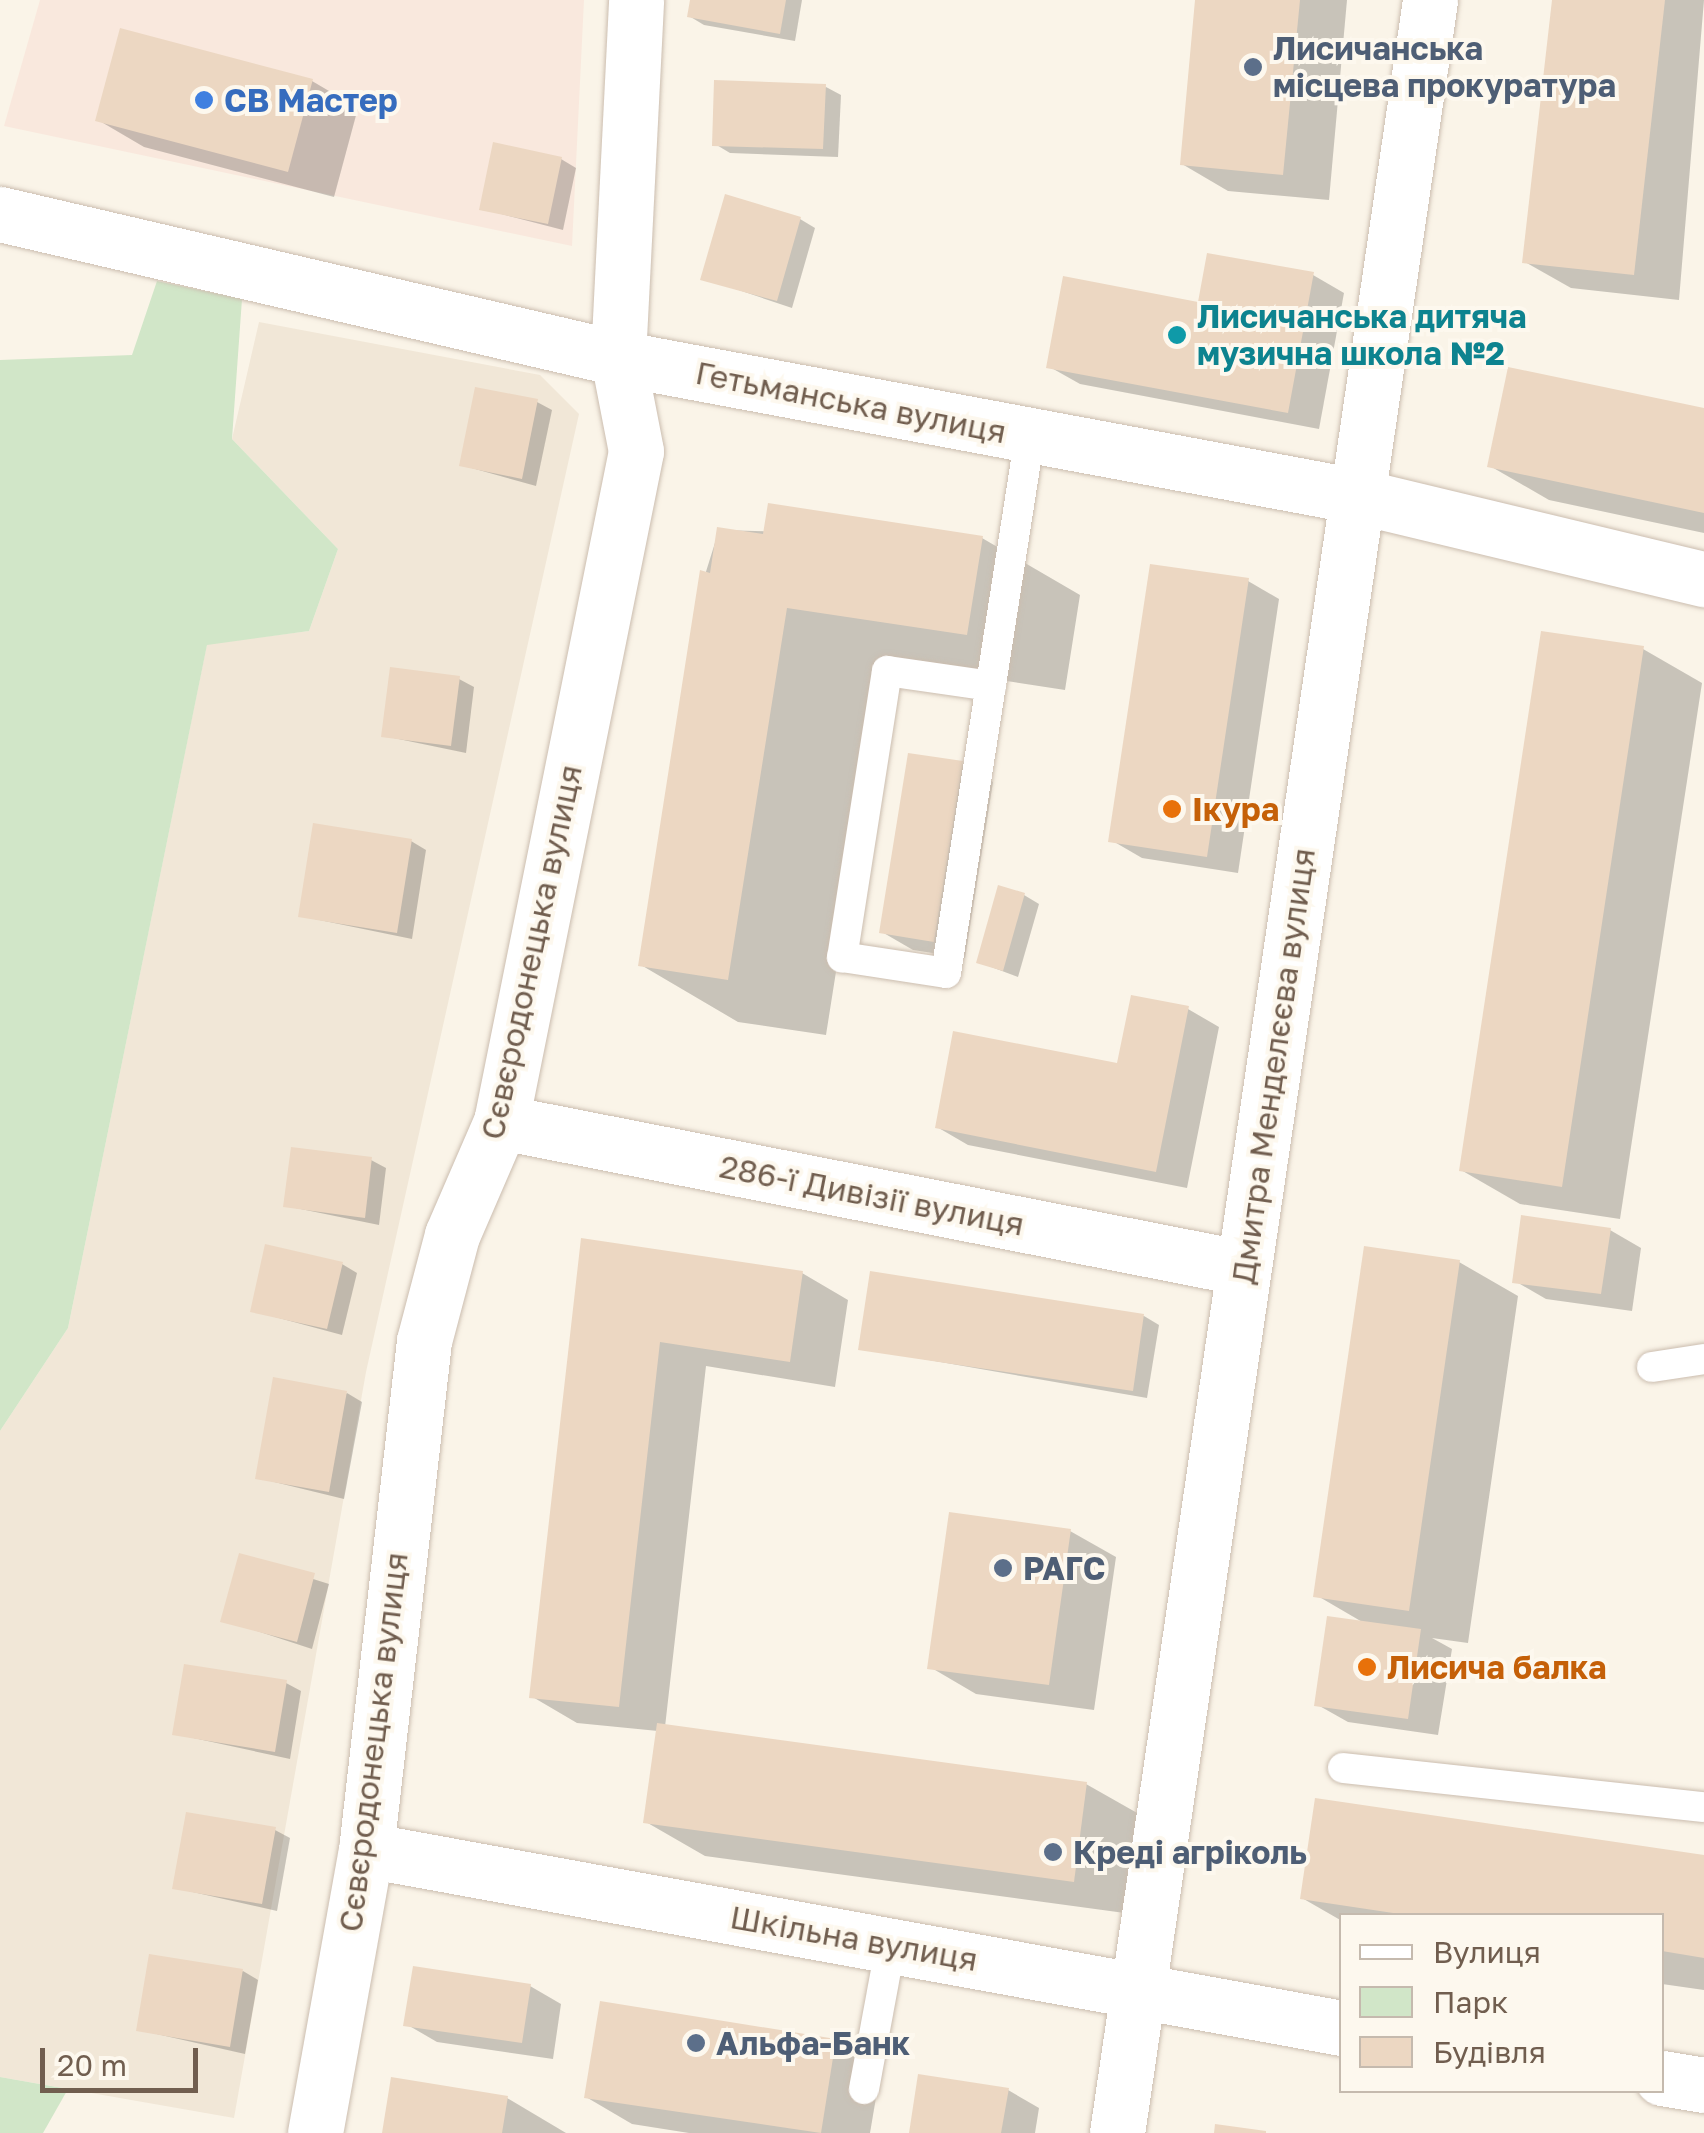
<!DOCTYPE html>
<html>
<head>
<meta charset="utf-8">
<style>
  body { margin:0 }
  #map { position:relative; width:1704px; height:2133px; overflow:hidden; background:#faf4e8; font-family:"Golos Text",sans-serif }
  div>[style] { position:absolute }
  [style*='--x'] { left:calc(var(--x)*1px); top:calc(var(--y)*1px); width:calc(var(--w)*1px); rotate:calc(var(--a)*1deg) }
  .residential>* { inset:0; background:#f1e7d7 }
  .commercial>* { inset:0; background:#f9e8dd }
  .green>* { inset:0; background:#d1e6c8 }
  .shadow>* { inset:0; background:#0003 }
  .building>* { inset:0; background:#ecd7c2 }
  .roads { filter:drop-shadow(0 0 2px #cbbdaf) drop-shadow(0 0 2px #cbbdaf) }
  .lane>* { height:30px; margin:-15px; padding:0 15px; transform-origin:15px; border-radius:15px; background:#fff }
  .street>* { height:55px; margin:-27.5px; padding:0 27.5px; transform-origin:27.5px; border-radius:27.5px; background:#fff }
  .secondary>* { height:55px; margin:-27.5px; padding:0 27.5px; transform-origin:27.5px; border-radius:27.5px; background:#fff }
  .dots>* { width:28px; height:28px; translate:-50% -50%; box-sizing:border-box; border:5px solid #fdf8ee; border-radius:50% }
  span { translate:-50% -50%; white-space:nowrap; text-align:center; line-height:1.15; -webkit-text-stroke:8px #fdf8ee; paint-order:stroke }
  .service-label { font-size:32px; color:#4e5e75; font-weight:700 }
  .left { translate:0 -50%; text-align:left }
  .shop-label { font-size:32px; color:#366cbe; font-weight:700 }
  .culture-label { font-size:32px; color:#0d838f; font-weight:700 }
  .street-label { font-size:32px; color:#715e4f }
  .food-label { font-size:32px; color:#c56008; font-weight:700 }
  .legend { position:absolute; left:1339px; top:1913px; width:325px; height:180px; box-sizing:border-box; background:#fdf8ee; border:2px solid #c5baae; margin:0; padding:12px 18px; list-style:none; font-size:30px; color:#715e4f }
  .legend li { display:flex; align-items:center; gap:20px; height:50px }
  .legend b { width:50px; border:2px solid #c5baae }
  .scale { position:absolute; left:40px; top:2048px; width:158px; height:45px; box-sizing:border-box; border:5px solid #715e4f; border-top:0; padding-left:12px; font-size:30px; line-height:35px; white-space:nowrap; color:#715e4f; -webkit-text-stroke:8px #fdf8ee; paint-order:stroke }
</style>
</head>
<body>
<div id="map">
  <div class="residential">
    <div style="clip-path:polygon(259px 322px,540px 375px,579px 414px,366px 1372px,234px 2118px,0 2077px,0 1431px,68px 1328px,207px 644px,309px 631px,338px 549px,232px 439px)"></div>
  </div>
  <div class="commercial">
    <div style="clip-path:polygon(40px 0,584px 0,572px 246px,4px 126px)"></div>
  </div>
  <div class="green">
    <div style="clip-path:polygon(157px 281px,242px 299px,232px 439px,338px 549px,309px 631px,207px 645px,68px 1328px,0 1431px,0 360px,132px 355px)"></div>
    <div style="clip-path:polygon(0 2077px,68px 2089px,43px 2133px,0 2133px)"></div>
  </div>
  <div class="shadow">
    <div style="clip-path:polygon(692px 0,802px 0,795px 41px,704px 25px,689px 16px)"></div>
    <div style="clip-path:polygon(1198px 0,1347px 0,1329px 200px,1228px 191px,1182px 164px)"></div>
    <div style="clip-path:polygon(1554px 0,1704px 0,1679px 300px,1571px 288px,1525px 262px)"></div>
    <div style="clip-path:polygon(312px 81px,358px 108px,334px 197px,144px 147px,98px 120px)"></div>
    <div style="clip-path:polygon(826px 87px,841px 95px,838px 157px,730px 153px,715px 144px)"></div>
    <div style="clip-path:polygon(561px 159px,576px 168px,563px 230px,482px 209px)"></div>
    <div style="clip-path:polygon(800px 219px,815px 228px,792px 308px,703px 278px)"></div>
    <div style="clip-path:polygon(1313px 275px,1344px 293px,1319px 429px,1080px 384px,1048px 366px,1200px 305px)"></div>
    <div style="clip-path:polygon(537px 402px,552px 410px,536px 486px,461px 465px)"></div>
    <div style="clip-path:polygon(1704px 411px,1704px 533px,1549px 500px,1490px 466px)"></div>
    <div style="clip-path:polygon(719px 530px,982px 538px,1080px 595px,1065px 690px,885px 662px,826px 1035px,738px 1022px,641px 965px,699px 594px)"></div>
    <div style="clip-path:polygon(1248px 581px,1279px 599px,1238px 873px,1142px 858px,1111px 840px)"></div>
    <div style="clip-path:polygon(1643px 649px,1702px 683px,1620px 1219px,1520px 1204px,1461px 1170px)"></div>
    <div style="clip-path:polygon(459px 679px,474px 687px,466px 753px,384px 736px)"></div>
    <div style="clip-path:polygon(962px 764px,993px 782px,965px 958px,913px 950px,882px 932px)"></div>
    <div style="clip-path:polygon(411px 841px,426px 850px,412px 939px,300px 916px)"></div>
    <div style="clip-path:polygon(1024px 895px,1039px 904px,1018px 977px,978px 962px)"></div>
    <div style="clip-path:polygon(1188px 1009px,1219px 1027px,1187px 1188px,968px 1145px,937px 1127px,1119px 1066px)"></div>
    <div style="clip-path:polygon(371px 1160px,386px 1168px,379px 1225px,286px 1206px)"></div>
    <div style="clip-path:polygon(1610px 1230px,1641px 1248px,1632px 1311px,1546px 1299px,1515px 1281px)"></div>
    <div style="clip-path:polygon(584px 1241px,802px 1273px,848px 1300px,835px 1387px,706px 1366px,665px 1727px,1086px 1784px,1146px 1818px,1132px 1914px,705px 1856px,646px 1822px,658px 1731px,577px 1723px,531px 1696px)"></div>
    <div style="clip-path:polygon(1459px 1262px,1518px 1296px,1468px 1643px,1432px 1638px,1452px 1649px,1438px 1735px,1348px 1722px,1316px 1704px,1364px 1623px,1316px 1595px)"></div>
    <div style="clip-path:polygon(342px 1264px,357px 1273px,342px 1335px,253px 1311px)"></div>
    <div style="clip-path:polygon(1144px 1316px,1159px 1325px,1147px 1398px,860px 1348px)"></div>
    <div style="clip-path:polygon(347px 1393px,362px 1402px,344px 1499px,258px 1478px)"></div>
    <div style="clip-path:polygon(1070px 1531px,1116px 1557px,1094px 1710px,976px 1694px,930px 1667px)"></div>
    <div style="clip-path:polygon(240px 1556px,329px 1584px,312px 1649px,223px 1620px)"></div>
    <div style="clip-path:polygon(286px 1683px,301px 1691px,290px 1759px,175px 1734px)"></div>
    <div style="clip-path:polygon(275px 1830px,290px 1838px,277px 1911px,175px 1888px)"></div>
    <div style="clip-path:polygon(1704px 1857px,1704px 1990px,1662px 1984px,1662px 1916px,1342px 1921px,1302px 1898px)"></div>
    <div style="clip-path:polygon(243px 1971px,258px 1980px,245px 2054px,139px 2030px)"></div>
    <div style="clip-path:polygon(530px 1986px,561px 2004px,553px 2059px,437px 2042px,406px 2024px)"></div>
    <div style="clip-path:polygon(835px 2042px,881px 2068px,870px 2133px,689px 2133px,632px 2124px,586px 2097px)"></div>
    <div style="clip-path:polygon(1008px 2090px,1039px 2108px,1035px 2133px,911px 2133px)"></div>
    <div style="clip-path:polygon(507px 2098px,566px 2133px,384px 2133px)"></div>
  </div>
  <div class="building">
    <div style="clip-path:polygon(690px 0,786px 0,780px 34px,687px 17px)"></div>
    <div style="clip-path:polygon(1195px 0,1300px 0,1283px 175px,1180px 165px)"></div>
    <div style="clip-path:polygon(1552px 0,1665px 0,1634px 275px,1522px 263px)"></div>
    <div style="clip-path:polygon(120px 28px,313px 79px,288px 172px,95px 121px)"></div>
    <div style="clip-path:polygon(714px 80px,826px 84px,823px 149px,712px 146px)"></div>
    <div style="clip-path:polygon(493px 142px,562px 157px,548px 224px,479px 210px)"></div>
    <div style="clip-path:polygon(725px 194px,801px 217px,777px 301px,700px 280px)"></div>
    <div style="clip-path:polygon(1207px 253px,1314px 272px,1288px 413px,1046px 368px,1063px 276px,1198px 302px)"></div>
    <div style="clip-path:polygon(1508px 367px,1704px 408px,1704px 513px,1487px 467px)"></div>
    <div style="clip-path:polygon(475px 387px,538px 399px,522px 479px,459px 466px)"></div>
    <div style="clip-path:polygon(768px 503px,983px 536px,967px 635px,787px 608px,728px 980px,638px 966px,700px 570px,710px 573px,717px 527px,763px 534px)"></div>
    <div style="clip-path:polygon(1150px 564px,1249px 578px,1207px 857px,1108px 842px)"></div>
    <div style="clip-path:polygon(1541px 631px,1644px 646px,1562px 1187px,1459px 1171px)"></div>
    <div style="clip-path:polygon(390px 667px,460px 676px,451px 746px,381px 737px)"></div>
    <div style="clip-path:polygon(908px 753px,963px 761px,934px 942px,879px 933px)"></div>
    <div style="clip-path:polygon(313px 823px,412px 839px,397px 933px,298px 917px)"></div>
    <div style="clip-path:polygon(998px 885px,1025px 893px,1003px 971px,976px 963px)"></div>
    <div style="clip-path:polygon(1131px 995px,1189px 1006px,1156px 1172px,935px 1128px,953px 1031px,1117px 1063px)"></div>
    <div style="clip-path:polygon(291px 1147px,372px 1157px,365px 1218px,283px 1207px)"></div>
    <div style="clip-path:polygon(1521px 1215px,1611px 1228px,1601px 1294px,1512px 1283px)"></div>
    <div style="clip-path:polygon(581px 1238px,803px 1271px,790px 1362px,660px 1342px,619px 1707px,529px 1698px)"></div>
    <div style="clip-path:polygon(265px 1244px,343px 1262px,327px 1329px,250px 1312px)"></div>
    <div style="clip-path:polygon(1364px 1246px,1460px 1260px,1409px 1611px,1313px 1597px)"></div>
    <div style="clip-path:polygon(870px 1271px,1144px 1314px,1133px 1391px,858px 1350px)"></div>
    <div style="clip-path:polygon(273px 1377px,347px 1391px,329px 1492px,255px 1479px)"></div>
    <div style="clip-path:polygon(949px 1512px,1071px 1529px,1049px 1685px,927px 1669px)"></div>
    <div style="clip-path:polygon(239px 1553px,315px 1573px,297px 1642px,220px 1622px)"></div>
    <div style="clip-path:polygon(1327px 1616px,1421px 1629px,1408px 1719px,1314px 1706px)"></div>
    <div style="clip-path:polygon(184px 1664px,287px 1680px,275px 1752px,172px 1735px)"></div>
    <div style="clip-path:polygon(657px 1723px,1087px 1782px,1074px 1882px,643px 1823px)"></div>
    <div style="clip-path:polygon(1315px 1798px,1704px 1855px,1704px 1958px,1662px 1951px,1662px 1916px,1413px 1916px,1300px 1899px)"></div>
    <div style="clip-path:polygon(186px 1812px,276px 1827px,262px 1904px,172px 1889px)"></div>
    <div style="clip-path:polygon(149px 1954px,243px 1969px,230px 2047px,136px 2031px)"></div>
    <div style="clip-path:polygon(413px 1966px,531px 1984px,522px 2043px,403px 2026px)"></div>
    <div style="clip-path:polygon(600px 2001px,836px 2039px,821px 2133px,584px 2098px)"></div>
    <div style="clip-path:polygon(918px 2074px,1009px 2088px,1001px 2133px,909px 2133px)"></div>
    <div style="clip-path:polygon(391px 2077px,508px 2096px,502px 2133px,382px 2133px)"></div>
    <div style="clip-path:polygon(1215px 2124px,1266px 2131px,1266px 2133px,1214px 2133px)"></div>
  </div>
  <div class="roads">
    <div class="lane">
      <div style="--x:991;--y:686;--w:105;--a:-171.8"></div>
      <div style="--x:887;--y:671;--w:290;--a:98.9"></div>
      <div style="--x:842;--y:957;--w:105;--a:8.7"></div>
      <div style="--x:946;--y:973;--w:545;--a:-81.13"></div>
      <div style="--x:1652;--y:1367;--w:53;--a:-8.7"></div>
      <div style="--x:1343;--y:1768;--w:363;--a:6.2"></div>
      <div style="--x:864;--y:2089;--w:147;--a:-79.5"></div>
    </div>
    <div class="street">
      <div style="--x:0;--y:214;--w:635;--a:13.12"></div>
      <div style="--x:618;--y:358;--w:752;--a:10.58"></div>
      <div style="--x:1357;--y:496;--w:357;--a:13.5"></div>
      <div style="--x:501;--y:1122;--w:757;--a:11.12"></div>
      <div style="--x:366;--y:1850;--w:992;--a:10.34"></div>
      <div style="--x:1662;--y:2078;--w:43;--a:9.5"></div>
      <div style="--x:315;--y:2133;--w:288;--a:-79.8"></div>
      <div style="--x:366;--y:1850;--w:512;--a:-83.5"></div>
      <div style="--x:424;--y:1341;--w:110;--a:-75.2"></div>
      <div style="--x:452;--y:1235;--w:123;--a:-66.6"></div>
      <div style="--x:501;--y:1122;--w:684;--a:-78.62"></div>
      <div style="--x:636;--y:451;--w:95;--a:-101"></div>
      <div style="--x:618;--y:358;--w:358;--a:-87.1"></div>
    </div>
    <div class="secondary">
      <div style="--x:1117;--y:2133;--w:2156;--a:-81.65"></div>
    </div>
  </div>
  <div class="dots">
    <div style="left:1253px;top:67px;background:#5c6f8a"></div>
    <div style="left:204px;top:100px;background:#3f7fe0"></div>
    <div style="left:1177px;top:335px;background:#0f9aa8"></div>
    <div style="left:1172px;top:809px;background:#e8710a"></div>
    <div style="left:1003px;top:1568px;background:#5c6f8a"></div>
    <div style="left:1367px;top:1667px;background:#e8710a"></div>
    <div style="left:1053px;top:1852px;background:#5c6f8a"></div>
    <div style="left:696px;top:2043px;background:#5c6f8a"></div>
  </div>
  <div class="service-label">
    <span class="left" style="left:1273px;top:67px">Лисичанська<br>місцева прокуратура</span>
    <span class="left" style="left:1023px;top:1568px">РАГС</span>
    <span class="left" style="left:1073px;top:1852px">Креді агріколь</span>
    <span class="left" style="left:716px;top:2043px">Альфа-Банк</span>
  </div>
  <div class="shop-label">
    <span class="left" style="left:224px;top:100px">СВ Мастер</span>
  </div>
  <div class="culture-label">
    <span class="left" style="left:1197px;top:335px">Лисичанська дитяча<br>музична школа №2</span>
  </div>
  <div class="street-label">
    <span style="left:851px;top:402px;rotate:11deg">Гетьманська вулиця</span>
    <span style="left:531px;top:952px;rotate:-78deg">Сєвєродонецька вулиця</span>
    <span style="left:1273px;top:1066px;rotate:-82deg">Дмитра Менделєєва вулиця</span>
    <span style="left:872px;top:1195px;rotate:11deg">286-ї Дивізії вулиця</span>
    <span style="left:373px;top:1742px;rotate:-83deg">Сєвєродонецька вулиця</span>
    <span style="left:854px;top:1938px;rotate:10deg">Шкільна вулиця</span>
  </div>
  <div class="food-label">
    <span class="left" style="left:1192px;top:809px">Ікура</span>
    <span class="left" style="left:1387px;top:1667px">Лисича балка</span>
  </div>
  <ul class="legend">
  <li><b style="height:12px;background:#fff"></b>Вулиця</li>
  <li><b style="height:28px;background:#d1e6c8"></b>Парк</li>
  <li><b style="height:28px;background:#ecd7c2"></b>Будівля</li>
  </ul>
  <div class="scale">20 m</div>
</div>
</body>
</html>
